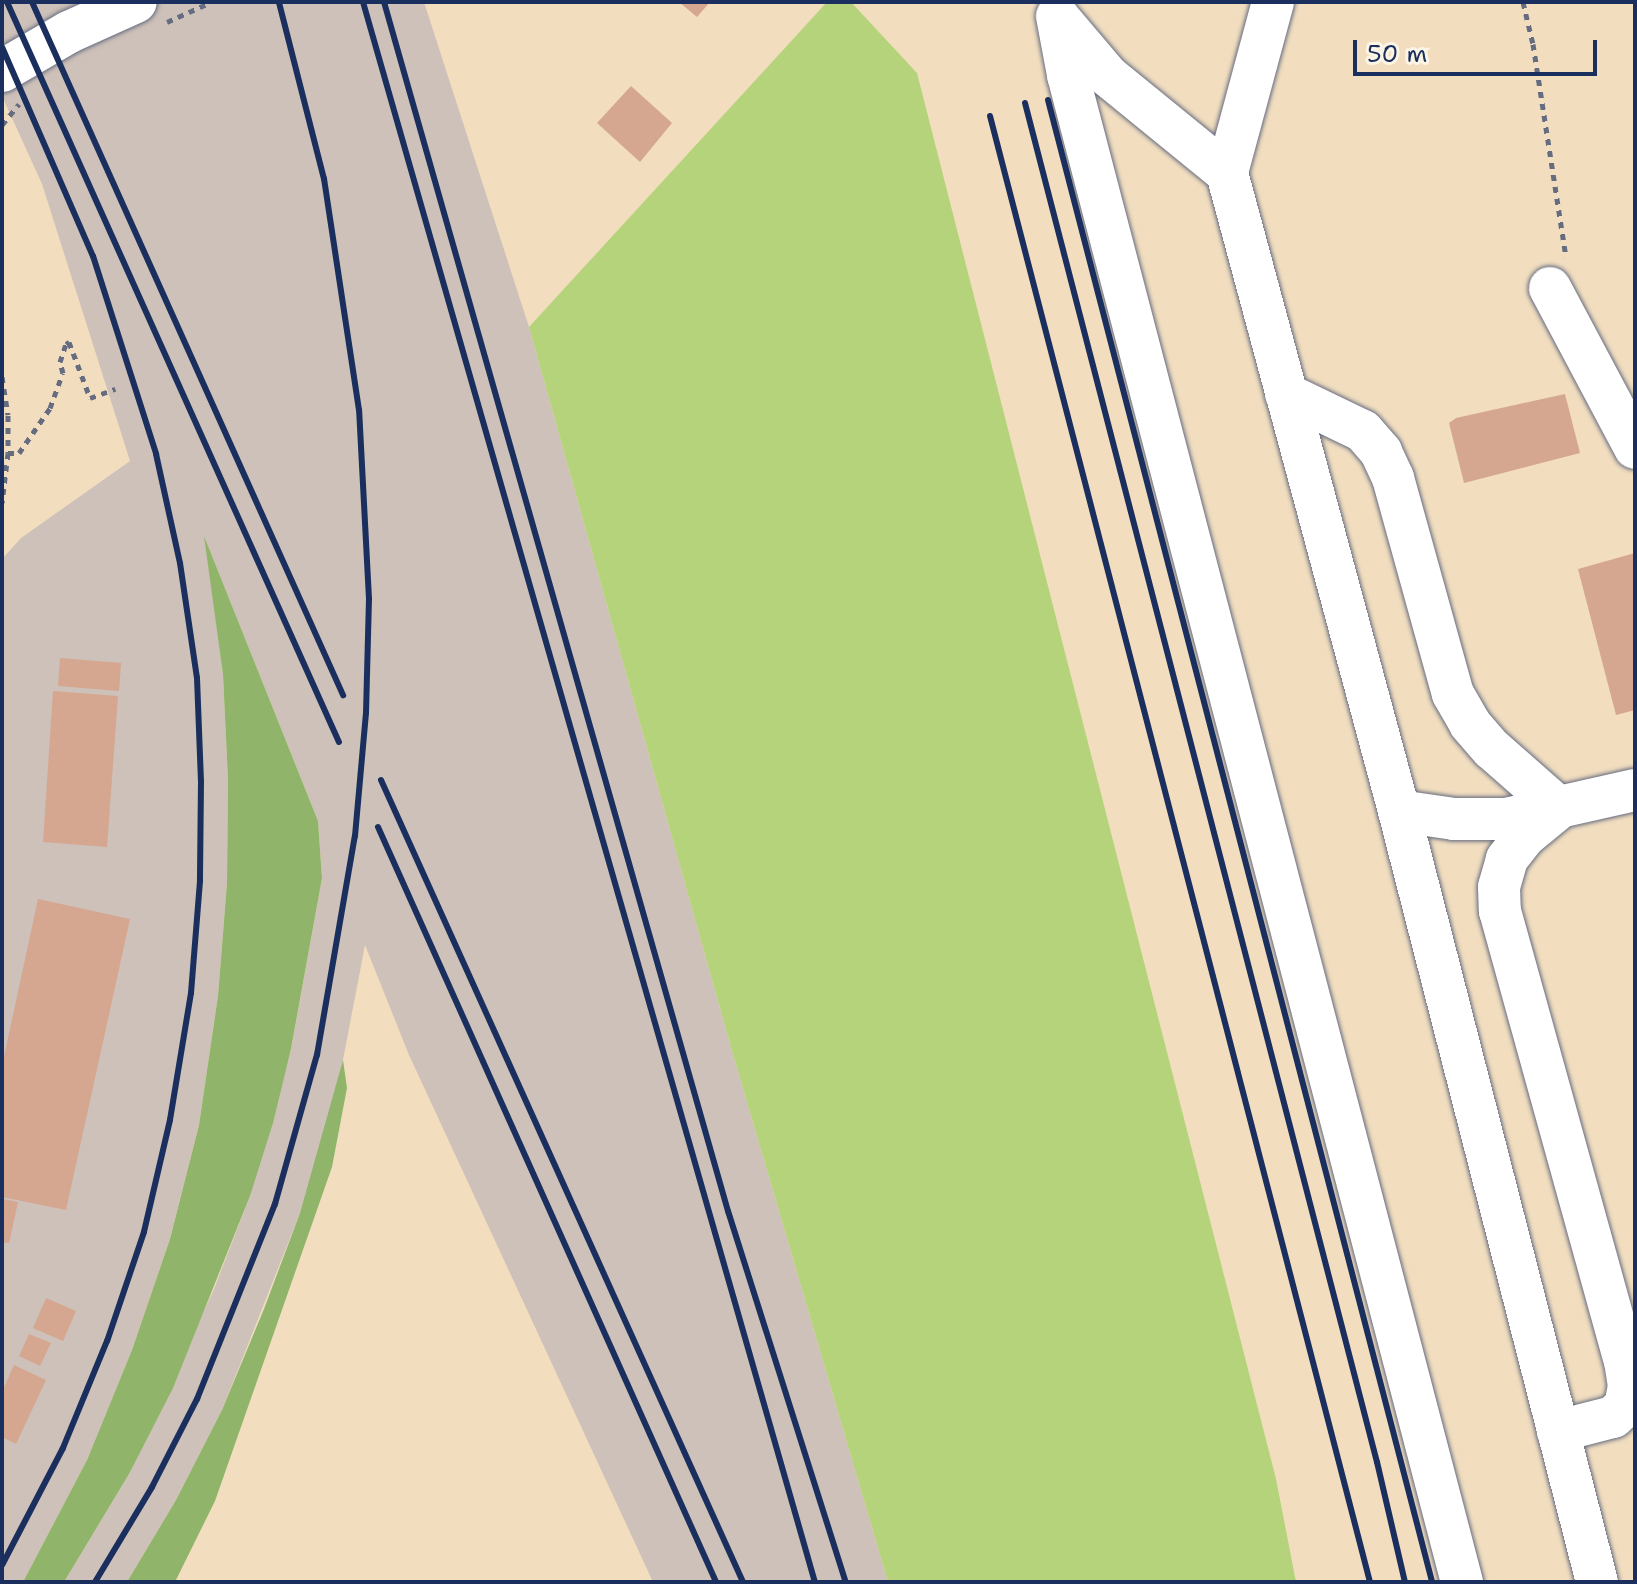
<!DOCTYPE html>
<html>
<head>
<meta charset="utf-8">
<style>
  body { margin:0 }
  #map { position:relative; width:1637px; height:1584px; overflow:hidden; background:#f2debf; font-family:"Shantell Sans",sans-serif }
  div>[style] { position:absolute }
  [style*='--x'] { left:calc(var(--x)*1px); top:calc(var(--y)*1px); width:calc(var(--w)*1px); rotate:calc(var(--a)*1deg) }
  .industrial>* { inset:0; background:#cec1b9 }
  .green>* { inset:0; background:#b5d37a }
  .forest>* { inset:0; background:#90b56a }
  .building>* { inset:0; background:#d5a690 }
  .path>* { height:5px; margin-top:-2.5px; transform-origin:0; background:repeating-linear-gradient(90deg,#666c80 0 6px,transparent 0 12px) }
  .roads { filter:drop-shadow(0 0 2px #666c80) drop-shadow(0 0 2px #666c80) }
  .minor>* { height:42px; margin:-21px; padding:0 21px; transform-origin:21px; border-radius:21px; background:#fff }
  .rail>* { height:6px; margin:-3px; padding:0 3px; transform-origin:3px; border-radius:3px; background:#1b2f5e }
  span { translate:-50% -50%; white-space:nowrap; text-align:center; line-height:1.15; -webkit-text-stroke:6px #fcf5e5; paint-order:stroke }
  .frame { position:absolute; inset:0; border:4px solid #1b2f5e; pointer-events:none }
  .scale { position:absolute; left:1353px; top:40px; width:244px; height:36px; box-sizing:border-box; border:4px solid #1b2f5e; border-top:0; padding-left:10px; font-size:24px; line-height:28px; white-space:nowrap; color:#1b2f5e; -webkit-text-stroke:6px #fcf5e5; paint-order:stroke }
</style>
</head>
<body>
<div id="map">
  <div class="industrial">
    <div style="clip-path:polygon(2px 2px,424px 2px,529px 327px,732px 1051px,888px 1582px,653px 1582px,409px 1055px,365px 945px,343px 1060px,324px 1137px,300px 1213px,222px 1410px,176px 1500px,127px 1582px,64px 1582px,129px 1474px,214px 1289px,250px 1196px,291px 1050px,322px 878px,318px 821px,205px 539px,223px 675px,228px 780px,227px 883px,218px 996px,199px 1125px,170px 1239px,132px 1350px,87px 1460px,23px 1582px,2px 1582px,2px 559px,21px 538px,130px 461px,42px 184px,2px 96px)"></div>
  </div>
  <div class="green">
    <div style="clip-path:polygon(827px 2px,851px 2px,917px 73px,1276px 1479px,1296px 1582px,888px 1582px,732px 1051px,529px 327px)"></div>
  </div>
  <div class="forest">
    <div style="clip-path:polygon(204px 536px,318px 821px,322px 878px,291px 1049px,273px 1123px,250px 1196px,173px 1388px,129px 1474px,64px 1582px,23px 1582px,87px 1460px,132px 1350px,170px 1239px,199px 1125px,218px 996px,227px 883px,228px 780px,223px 675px)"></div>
    <div style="clip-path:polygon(343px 1060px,347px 1088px,332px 1167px,215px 1501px,175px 1582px,127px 1582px,176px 1500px,222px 1410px,264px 1309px,300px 1213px)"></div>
  </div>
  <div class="building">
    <div style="clip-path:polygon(679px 2px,710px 2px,697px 17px)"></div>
    <div style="clip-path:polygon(631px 86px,672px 123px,640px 162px,597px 123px)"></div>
    <div style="clip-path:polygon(1565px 394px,1580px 453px,1464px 483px,1449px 423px,1456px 418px)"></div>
    <div style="clip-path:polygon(1635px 553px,1635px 710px,1616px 715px,1578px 569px)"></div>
    <div style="clip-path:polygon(60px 658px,121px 663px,119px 691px,58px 686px)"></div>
    <div style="clip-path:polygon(53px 691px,118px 696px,107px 847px,43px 842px)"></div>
    <div style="clip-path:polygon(38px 899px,130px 919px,66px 1210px,2px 1197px,2px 1066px)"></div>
    <div style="clip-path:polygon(2px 1199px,18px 1202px,9px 1243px,2px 1242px)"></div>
    <div style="clip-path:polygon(46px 1298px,76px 1311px,63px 1341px,33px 1328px)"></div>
    <div style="clip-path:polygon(29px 1334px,51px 1343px,40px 1366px,19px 1356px)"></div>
    <div style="clip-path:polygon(14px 1365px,46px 1380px,16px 1444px,2px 1437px,2px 1392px)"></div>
  </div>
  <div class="path">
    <div style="--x:1523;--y:2;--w:43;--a:76.6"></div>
    <div style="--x:1533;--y:44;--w:216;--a:81.2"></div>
    <div style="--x:167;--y:22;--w:48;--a:-24.4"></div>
    <div style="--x:2;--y:125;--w:27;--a:-51"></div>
    <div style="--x:2;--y:377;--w:38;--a:81"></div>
    <div style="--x:8;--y:415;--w:38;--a:90"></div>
    <div style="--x:8;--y:453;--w:50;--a:96.8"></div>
    <div style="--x:8;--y:453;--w:11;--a:0"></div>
    <div style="--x:19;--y:453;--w:55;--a:-55.4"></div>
    <div style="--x:50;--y:408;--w:37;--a:-70"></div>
    <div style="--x:63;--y:373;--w:11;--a:-105"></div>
    <div style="--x:60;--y:362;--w:19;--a:-72"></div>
    <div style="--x:66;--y:344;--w:4;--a:-34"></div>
    <div style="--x:69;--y:342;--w:60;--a:69.4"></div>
    <div style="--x:90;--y:398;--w:27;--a:-20"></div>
  </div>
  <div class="roads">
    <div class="minor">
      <div style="--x:1273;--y:2;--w:177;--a:105.1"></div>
      <div style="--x:1227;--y:173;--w:661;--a:74.91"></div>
      <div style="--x:1399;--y:811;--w:796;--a:75.6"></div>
      <div style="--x:1057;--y:16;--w:60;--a:79.4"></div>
      <div style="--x:1068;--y:75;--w:1558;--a:75.35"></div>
      <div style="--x:1058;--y:17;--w:77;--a:49.7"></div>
      <div style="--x:1108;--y:76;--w:154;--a:39.2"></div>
      <div style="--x:2;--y:71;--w:78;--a:-30.2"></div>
      <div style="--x:69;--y:32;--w:73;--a:-24.1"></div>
      <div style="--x:1550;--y:288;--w:181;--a:62"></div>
      <div style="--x:1286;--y:394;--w:85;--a:25.7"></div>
      <div style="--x:1363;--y:431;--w:28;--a:49"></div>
      <div style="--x:1381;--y:452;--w:29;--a:65"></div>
      <div style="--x:1393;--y:478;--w:224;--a:74.5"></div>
      <div style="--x:1453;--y:694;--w:34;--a:60"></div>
      <div style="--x:1470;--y:724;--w:33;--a:49"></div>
      <div style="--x:1492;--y:749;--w:89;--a:41.4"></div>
      <div style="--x:1559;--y:808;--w:45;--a:140.4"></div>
      <div style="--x:1524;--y:837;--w:28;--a:128"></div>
      <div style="--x:1507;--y:859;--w:29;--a:106"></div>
      <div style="--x:1499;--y:887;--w:24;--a:88"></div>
      <div style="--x:1500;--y:911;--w:467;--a:74.5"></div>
      <div style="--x:1625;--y:1361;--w:25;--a:81"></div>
      <div style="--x:1629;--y:1386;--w:20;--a:101"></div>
      <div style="--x:1625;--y:1406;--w:16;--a:137"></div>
      <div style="--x:1613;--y:1417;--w:57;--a:165.7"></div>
      <div style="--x:1399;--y:811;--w:56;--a:8.3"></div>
      <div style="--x:1454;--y:819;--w:52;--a:0"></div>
      <div style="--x:1506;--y:819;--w:132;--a:-12.7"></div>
    </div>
  </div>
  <div class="rail">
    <div style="--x:7;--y:2;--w:811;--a:65.84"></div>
    <div style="--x:32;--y:2;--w:760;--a:65.83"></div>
    <div style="--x:363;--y:2;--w:1643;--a:74.04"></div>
    <div style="--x:384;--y:2;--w:1257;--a:74.12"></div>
    <div style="--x:728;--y:1211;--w:389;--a:72.4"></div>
    <div style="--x:2;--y:47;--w:228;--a:66.5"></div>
    <div style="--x:93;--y:256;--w:208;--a:72.3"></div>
    <div style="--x:156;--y:454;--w:112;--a:77.6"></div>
    <div style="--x:180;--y:563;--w:116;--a:81.6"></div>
    <div style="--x:197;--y:678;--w:103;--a:87.8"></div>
    <div style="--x:201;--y:781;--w:100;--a:90.6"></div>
    <div style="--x:200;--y:881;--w:112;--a:94.6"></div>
    <div style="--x:191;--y:993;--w:129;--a:99.4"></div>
    <div style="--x:170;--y:1120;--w:115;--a:103.1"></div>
    <div style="--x:144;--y:1232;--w:115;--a:108.7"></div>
    <div style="--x:107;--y:1341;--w:116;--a:112.4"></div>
    <div style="--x:63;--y:1448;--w:132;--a:117.5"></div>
    <div style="--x:1048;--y:100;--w:1531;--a:75.47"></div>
    <div style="--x:1025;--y:103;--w:1404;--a:75.48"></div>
    <div style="--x:1377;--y:1462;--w:123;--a:76.9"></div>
    <div style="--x:990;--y:116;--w:1514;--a:75.47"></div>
    <div style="--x:381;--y:780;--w:880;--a:65.71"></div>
    <div style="--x:378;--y:827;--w:827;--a:65.88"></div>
    <div style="--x:95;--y:1582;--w:111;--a:-59"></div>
    <div style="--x:152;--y:1487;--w:99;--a:-62.9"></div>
    <div style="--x:197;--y:1399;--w:210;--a:-68.2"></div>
    <div style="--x:275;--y:1204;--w:155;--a:-74.3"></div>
    <div style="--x:317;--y:1055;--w:222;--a:-80.2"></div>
    <div style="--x:355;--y:836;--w:123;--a:-84.9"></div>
    <div style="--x:366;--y:713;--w:114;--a:-88.5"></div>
    <div style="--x:369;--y:599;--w:189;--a:-93"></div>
    <div style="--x:359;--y:410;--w:234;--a:-98.6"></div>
    <div style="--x:324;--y:179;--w:183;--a:-104.3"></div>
  </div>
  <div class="frame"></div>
  <div class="scale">50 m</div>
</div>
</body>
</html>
